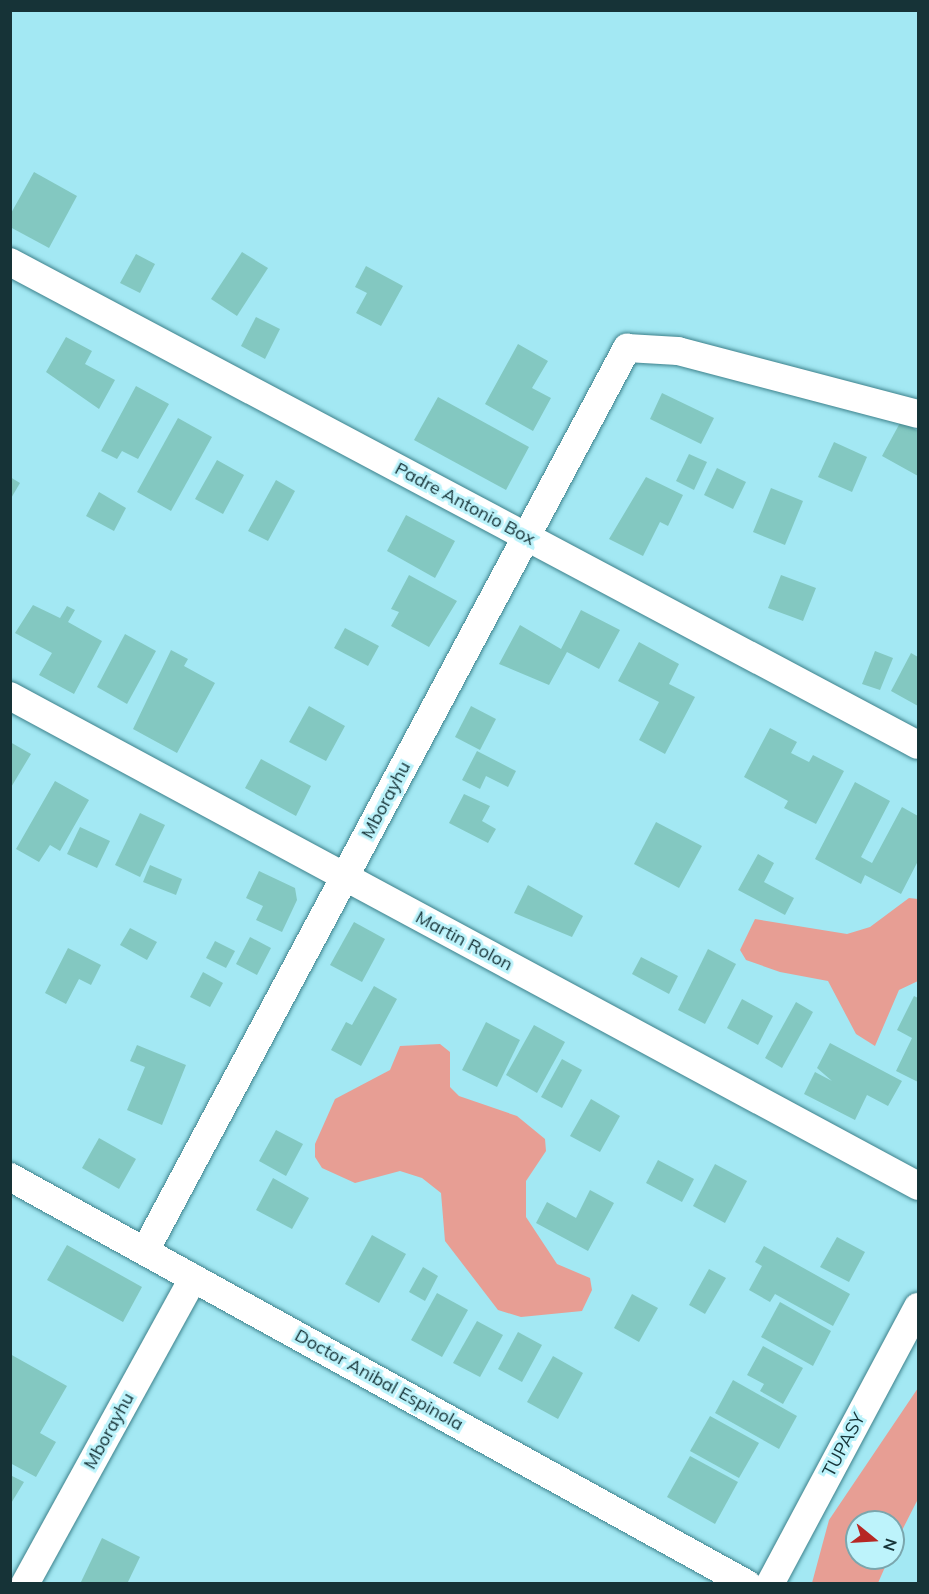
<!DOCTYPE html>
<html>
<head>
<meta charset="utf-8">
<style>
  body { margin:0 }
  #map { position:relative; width:929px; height:1594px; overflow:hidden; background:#a3e8f3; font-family:Mulish,sans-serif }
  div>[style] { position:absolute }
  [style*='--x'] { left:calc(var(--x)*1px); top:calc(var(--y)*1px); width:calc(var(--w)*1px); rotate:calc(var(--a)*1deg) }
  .green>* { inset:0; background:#e79e94 }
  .building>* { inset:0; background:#83c8c1 }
  .roads { filter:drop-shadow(0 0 2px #3d818b) drop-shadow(0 0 2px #3d818b) }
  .minor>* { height:28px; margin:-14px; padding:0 14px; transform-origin:14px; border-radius:14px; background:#fff }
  span { translate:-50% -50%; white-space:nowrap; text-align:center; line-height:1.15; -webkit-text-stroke:6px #bdf3fb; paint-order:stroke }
  .street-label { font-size:18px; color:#163337 }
  .frame { position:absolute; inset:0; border:12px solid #163337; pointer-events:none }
  .north { position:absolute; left:845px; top:1510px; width:60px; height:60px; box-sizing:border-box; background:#bdf3fb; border:2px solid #7aa6ad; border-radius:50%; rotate:108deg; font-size:16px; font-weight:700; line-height:24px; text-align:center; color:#163337 }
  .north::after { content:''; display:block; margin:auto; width:21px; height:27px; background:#b62724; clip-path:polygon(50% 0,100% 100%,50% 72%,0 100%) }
</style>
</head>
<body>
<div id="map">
  <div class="green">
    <div style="clip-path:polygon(909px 898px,918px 899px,918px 981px,899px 990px,875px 1046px,856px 1034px,828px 981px,780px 972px,746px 960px,740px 950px,755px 919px,847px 934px,870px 927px)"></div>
    <div style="clip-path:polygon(440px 1044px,450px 1052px,450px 1087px,459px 1096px,517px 1116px,545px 1139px,546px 1151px,526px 1181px,526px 1217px,557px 1264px,590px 1278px,592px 1290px,582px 1311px,521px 1317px,498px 1310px,445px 1241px,441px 1193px,422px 1178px,400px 1171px,355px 1183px,322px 1168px,315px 1157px,315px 1144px,335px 1099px,390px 1070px,400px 1046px)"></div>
    <div style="clip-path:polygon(918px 1388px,918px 1499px,893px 1548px,893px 1522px,857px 1522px,857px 1558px,889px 1558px,878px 1583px,812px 1583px,829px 1520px)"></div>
  </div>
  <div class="building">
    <div style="clip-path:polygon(34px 172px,77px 196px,49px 248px,10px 227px,10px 215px)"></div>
    <div style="clip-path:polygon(242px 252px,268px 268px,237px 316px,211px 299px)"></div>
    <div style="clip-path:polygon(136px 254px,155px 264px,140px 293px,120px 283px)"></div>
    <div style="clip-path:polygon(366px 266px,403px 286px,381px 326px,356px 313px,367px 293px,355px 287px)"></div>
    <div style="clip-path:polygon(256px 317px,280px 329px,265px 359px,241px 346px)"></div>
    <div style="clip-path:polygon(66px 337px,92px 351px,85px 364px,115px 380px,99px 409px,46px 372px)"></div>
    <div style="clip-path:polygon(518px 344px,548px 361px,532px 388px,551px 398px,533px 431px,485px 404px)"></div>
    <div style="clip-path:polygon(136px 386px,169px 404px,138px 459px,122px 451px,117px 459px,101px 451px)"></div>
    <div style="clip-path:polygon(662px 393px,714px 418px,701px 444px,650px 419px)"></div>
    <div style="clip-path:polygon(438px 397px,529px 447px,506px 490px,414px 440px)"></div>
    <div style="clip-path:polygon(178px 418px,212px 437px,171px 511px,137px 492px)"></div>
    <div style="clip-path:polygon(901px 421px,918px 431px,918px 476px,882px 456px)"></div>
    <div style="clip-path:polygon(834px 442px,867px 457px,852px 492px,818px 477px)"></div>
    <div style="clip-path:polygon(689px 454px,707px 462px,694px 490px,676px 481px)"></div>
    <div style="clip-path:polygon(217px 460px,244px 475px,223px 514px,195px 499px)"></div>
    <div style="clip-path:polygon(717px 468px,746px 482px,733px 509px,704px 495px)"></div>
    <div style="clip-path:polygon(10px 477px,20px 483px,10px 500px)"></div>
    <div style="clip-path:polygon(646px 477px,683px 495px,668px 526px,660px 522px,643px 556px,609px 539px)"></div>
    <div style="clip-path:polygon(276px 480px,295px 491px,268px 541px,248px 531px)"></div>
    <div style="clip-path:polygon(771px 488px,803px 501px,785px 545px,753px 532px)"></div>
    <div style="clip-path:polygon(99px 492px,126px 508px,114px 531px,86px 516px)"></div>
    <div style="clip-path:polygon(406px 515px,455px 541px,435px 578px,387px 551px)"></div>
    <div style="clip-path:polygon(409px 575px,457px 601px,429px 647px,391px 626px,399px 612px,391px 609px)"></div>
    <div style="clip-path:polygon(781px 575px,816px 588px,803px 621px,768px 608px)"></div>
    <div style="clip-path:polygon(33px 605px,60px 618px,67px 606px,75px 610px,68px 622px,102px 641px,74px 694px,39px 675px,52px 653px,15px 633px)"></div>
    <div style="clip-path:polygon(581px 610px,620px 630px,599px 669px,567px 652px,549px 685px,499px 664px,520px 625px,561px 649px)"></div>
    <div style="clip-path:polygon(345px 628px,379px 646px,368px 666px,334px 648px)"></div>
    <div style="clip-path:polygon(125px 634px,156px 651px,127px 704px,97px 687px)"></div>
    <div style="clip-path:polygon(639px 642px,679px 664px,669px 684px,695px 697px,665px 754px,639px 740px,659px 702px,618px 681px)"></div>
    <div style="clip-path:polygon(171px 650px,188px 659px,184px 666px,215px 683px,177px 753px,133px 729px)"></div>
    <div style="clip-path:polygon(875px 651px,893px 658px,880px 690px,862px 684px)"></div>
    <div style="clip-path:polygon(911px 653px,918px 657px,918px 706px,891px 691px)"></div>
    <div style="clip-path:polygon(309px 706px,345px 726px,326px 761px,289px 742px)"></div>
    <div style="clip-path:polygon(471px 706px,496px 719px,480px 750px,455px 737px)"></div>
    <div style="clip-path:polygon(770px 728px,797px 742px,791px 753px,809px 762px,813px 755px,844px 771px,816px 824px,784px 808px,788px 801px,744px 777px)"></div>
    <div style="clip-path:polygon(10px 742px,31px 754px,10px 789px)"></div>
    <div style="clip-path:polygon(477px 751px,516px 771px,508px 787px,486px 776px,480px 789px,462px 780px)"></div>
    <div style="clip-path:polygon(261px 759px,311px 786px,296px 816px,245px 788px)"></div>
    <div style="clip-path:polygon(55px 781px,89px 800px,60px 851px,50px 845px,39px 862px,16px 849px)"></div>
    <div style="clip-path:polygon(855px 782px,890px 801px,861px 857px,872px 863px,902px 807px,918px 816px,918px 861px,901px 894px,865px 875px,861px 884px,815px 859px)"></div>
    <div style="clip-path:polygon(464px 794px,490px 806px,482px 821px,496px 829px,488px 843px,449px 823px)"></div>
    <div style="clip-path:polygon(140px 813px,165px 825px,140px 877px,115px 865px)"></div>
    <div style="clip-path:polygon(656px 822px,702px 846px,679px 888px,634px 864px)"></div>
    <div style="clip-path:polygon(80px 827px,110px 841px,97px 868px,67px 854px)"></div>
    <div style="clip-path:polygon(758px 854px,774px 863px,764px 882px,794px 898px,785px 915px,738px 890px)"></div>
    <div style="clip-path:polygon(150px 865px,182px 879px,176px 895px,143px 882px)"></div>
    <div style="clip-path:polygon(259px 871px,295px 888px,297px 900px,282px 932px,256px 920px,263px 906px,246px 898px)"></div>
    <div style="clip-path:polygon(528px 885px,583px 916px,572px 937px,514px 913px)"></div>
    <div style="clip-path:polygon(354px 922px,385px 939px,362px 982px,330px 965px)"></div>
    <div style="clip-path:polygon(130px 928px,157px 942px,147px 960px,120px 945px)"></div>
    <div style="clip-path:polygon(250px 937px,271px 948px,257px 975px,236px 964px)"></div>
    <div style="clip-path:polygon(215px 941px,235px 951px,226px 968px,206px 958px)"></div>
    <div style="clip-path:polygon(68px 948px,101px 965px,91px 985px,79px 979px,66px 1004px,45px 993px)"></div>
    <div style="clip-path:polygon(708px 949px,736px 964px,705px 1024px,678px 1010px)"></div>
    <div style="clip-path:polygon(641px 957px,678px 976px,669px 994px,632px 974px)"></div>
    <div style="clip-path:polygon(203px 972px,223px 983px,210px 1007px,190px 997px)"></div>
    <div style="clip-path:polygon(374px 986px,397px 999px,361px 1066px,331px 1050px,346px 1022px,352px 1025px)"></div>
    <div style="clip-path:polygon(914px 996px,918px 998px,918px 1082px,896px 1071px,912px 1038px,897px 1030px)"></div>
    <div style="clip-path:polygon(742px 999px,773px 1016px,758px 1045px,727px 1028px)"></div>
    <div style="clip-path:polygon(796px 1002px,813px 1012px,782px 1068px,765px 1058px)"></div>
    <div style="clip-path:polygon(486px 1022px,520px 1040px,497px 1087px,462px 1070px)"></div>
    <div style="clip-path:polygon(534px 1025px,565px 1042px,537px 1093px,506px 1075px)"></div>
    <div style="clip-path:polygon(830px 1043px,902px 1081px,888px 1106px,867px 1095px,855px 1120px,804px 1094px,815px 1072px,832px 1081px,817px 1068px)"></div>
    <div style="clip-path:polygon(137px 1045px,186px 1065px,162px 1125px,127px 1110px,145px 1067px,130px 1061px)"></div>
    <div style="clip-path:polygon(562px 1059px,582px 1070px,562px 1108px,541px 1097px)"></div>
    <div style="clip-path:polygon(591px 1099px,620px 1116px,600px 1152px,570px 1136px)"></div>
    <div style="clip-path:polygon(276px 1130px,303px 1144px,286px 1176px,259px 1161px)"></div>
    <div style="clip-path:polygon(99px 1138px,136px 1159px,119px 1189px,82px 1168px)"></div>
    <div style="clip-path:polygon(658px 1160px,694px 1179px,682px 1202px,646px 1183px)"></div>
    <div style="clip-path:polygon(715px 1164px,747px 1181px,725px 1223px,693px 1206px)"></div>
    <div style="clip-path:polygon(273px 1178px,309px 1198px,292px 1229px,256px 1210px)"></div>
    <div style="clip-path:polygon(590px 1190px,614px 1203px,588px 1251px,536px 1223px,547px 1202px,576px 1218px)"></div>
    <div style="clip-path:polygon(372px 1235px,406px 1254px,379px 1303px,345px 1284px)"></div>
    <div style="clip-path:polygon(837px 1237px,865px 1252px,849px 1282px,820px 1267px)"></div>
    <div style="clip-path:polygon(67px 1245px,142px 1287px,123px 1322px,47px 1280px)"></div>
    <div style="clip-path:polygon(764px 1246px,850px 1294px,833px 1326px,775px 1294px,770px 1302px,749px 1290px,762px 1266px,755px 1262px)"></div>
    <div style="clip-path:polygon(423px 1267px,438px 1276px,425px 1301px,409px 1292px)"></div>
    <div style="clip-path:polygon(709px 1269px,726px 1278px,705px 1314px,689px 1305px)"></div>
    <div style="clip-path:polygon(437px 1293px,468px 1310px,442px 1357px,411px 1340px)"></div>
    <div style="clip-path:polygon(632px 1294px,658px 1308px,639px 1342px,614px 1328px)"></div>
    <div style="clip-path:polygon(780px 1302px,831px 1331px,813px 1366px,761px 1337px)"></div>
    <div style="clip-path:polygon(477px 1321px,503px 1335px,480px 1377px,453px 1363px)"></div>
    <div style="clip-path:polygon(518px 1332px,542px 1345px,522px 1382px,498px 1369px)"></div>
    <div style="clip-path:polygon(763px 1346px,803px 1368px,783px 1404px,760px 1391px,764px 1384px,747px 1375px)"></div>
    <div style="clip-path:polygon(10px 1354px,67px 1386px,40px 1433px,56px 1442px,36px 1477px,10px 1463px)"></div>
    <div style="clip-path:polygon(553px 1356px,583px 1373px,558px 1419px,527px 1402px)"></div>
    <div style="clip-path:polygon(733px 1380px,797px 1416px,779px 1449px,715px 1413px)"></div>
    <div style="clip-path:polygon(710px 1416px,759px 1443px,739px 1478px,690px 1451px)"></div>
    <div style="clip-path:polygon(690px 1456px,738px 1482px,715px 1524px,667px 1497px)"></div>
    <div style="clip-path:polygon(10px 1475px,24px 1482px,10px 1505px)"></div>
    <div style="clip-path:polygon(102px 1538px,140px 1557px,127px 1584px,80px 1584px)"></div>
  </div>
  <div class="roads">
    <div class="minor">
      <div style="--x:10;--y:262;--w:1028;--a:28.01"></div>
      <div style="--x:10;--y:696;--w:1032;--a:28.35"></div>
      <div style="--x:10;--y:1177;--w:842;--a:28.91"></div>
      <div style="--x:145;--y:1251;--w:1024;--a:-61.91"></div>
      <div style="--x:627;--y:348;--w:51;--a:3.4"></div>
      <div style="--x:678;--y:351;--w:248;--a:14.7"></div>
      <div style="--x:25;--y:1584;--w:349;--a:-61.2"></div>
      <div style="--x:770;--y:1584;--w:314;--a:-61.9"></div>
    </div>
  </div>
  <div class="street-label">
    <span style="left:465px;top:504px;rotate:28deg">Padre Antonio Box</span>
    <span style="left:386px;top:800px;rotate:-62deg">Mborayhu</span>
    <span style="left:464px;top:941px;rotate:28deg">Martin Rolon</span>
    <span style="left:379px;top:1380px;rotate:29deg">Doctor Anibal Espinola</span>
    <span style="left:109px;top:1431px;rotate:-61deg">Mborayhu</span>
    <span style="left:844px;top:1445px;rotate:-62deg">TUPASY</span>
  </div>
  <div class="frame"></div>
  <div class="north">N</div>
</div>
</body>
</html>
